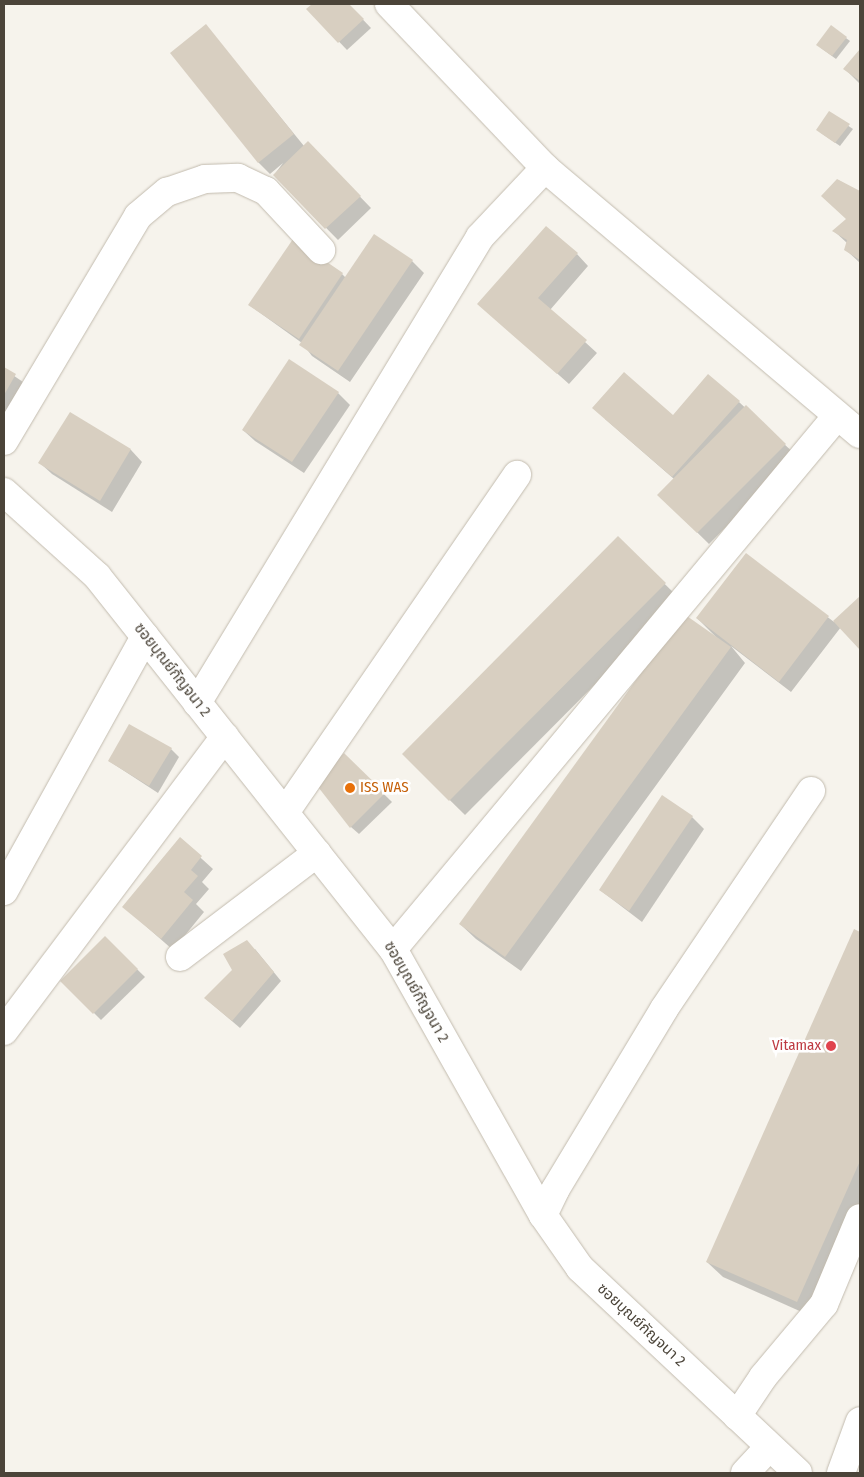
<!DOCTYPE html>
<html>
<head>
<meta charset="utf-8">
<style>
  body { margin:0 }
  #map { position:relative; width:864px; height:1477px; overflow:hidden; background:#f6f3ec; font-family:"Fira Sans Condensed","Noto Sans Thai",sans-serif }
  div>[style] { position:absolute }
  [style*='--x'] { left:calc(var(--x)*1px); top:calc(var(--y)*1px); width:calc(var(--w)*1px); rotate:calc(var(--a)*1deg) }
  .shadow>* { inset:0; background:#0003 }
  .building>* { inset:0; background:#d8cfc1 }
  .roads { filter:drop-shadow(0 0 1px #c2bbae) drop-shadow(0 0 1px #c2bbae) }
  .minor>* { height:28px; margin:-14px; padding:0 14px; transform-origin:14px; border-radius:14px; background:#fff }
  .dots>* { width:14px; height:14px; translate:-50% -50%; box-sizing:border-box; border:2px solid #fff; border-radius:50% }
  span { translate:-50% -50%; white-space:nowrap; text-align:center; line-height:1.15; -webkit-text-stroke:5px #fff; paint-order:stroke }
  .street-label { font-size:15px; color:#4b4439 }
  .food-label { font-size:15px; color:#c56008 }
  .left { translate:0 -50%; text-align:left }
  .health-label { font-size:15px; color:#be3a42 }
  .right { translate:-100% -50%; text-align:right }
  .frame { position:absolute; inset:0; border:5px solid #4b4439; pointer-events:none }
</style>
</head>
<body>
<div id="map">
  <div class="shadow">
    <div style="clip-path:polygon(314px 4px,348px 4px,371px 28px,347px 50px,308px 9px)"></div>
    <div style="clip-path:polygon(206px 26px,304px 146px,308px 143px,371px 208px,338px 240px,274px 175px,283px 163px,270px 174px,258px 162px)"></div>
    <div style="clip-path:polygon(846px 38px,850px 41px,836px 59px,821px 48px)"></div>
    <div style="clip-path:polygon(860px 50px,860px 84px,845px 69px)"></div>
    <div style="clip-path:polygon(829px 113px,853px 129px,840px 146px,821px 133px)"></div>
    <div style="clip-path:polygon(838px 180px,860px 192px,860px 263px,846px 250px,847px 243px,834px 231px,847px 220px)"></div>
    <div style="clip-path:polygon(577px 254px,588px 266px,550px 310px,597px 353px,569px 384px,479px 304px)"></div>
    <div style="clip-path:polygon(412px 261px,424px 273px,350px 382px,312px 356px,302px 343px,249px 305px,342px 274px,346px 278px)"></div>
    <div style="clip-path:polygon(4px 369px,23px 382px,4px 417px)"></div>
    <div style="clip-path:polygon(338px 393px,350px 405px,304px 473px,255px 441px,243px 430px)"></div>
    <div style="clip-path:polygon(739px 402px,797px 456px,709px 544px,659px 495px,674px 479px,605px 419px,673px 416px)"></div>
    <div style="clip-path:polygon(70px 414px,131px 450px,142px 462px,112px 512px,52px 474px,40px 463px)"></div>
    <div style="clip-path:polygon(618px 538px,680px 599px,465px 815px,403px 754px)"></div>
    <div style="clip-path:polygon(746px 554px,834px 622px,860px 598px,860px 648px,841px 627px,791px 692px,731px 646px,745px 663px,521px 971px,476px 939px,460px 924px,719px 640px,697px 618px)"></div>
    <div style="clip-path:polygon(171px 749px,179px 757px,158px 793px,109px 761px)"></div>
    <div style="clip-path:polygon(344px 755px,392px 802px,359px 834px,351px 827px)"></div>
    <div style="clip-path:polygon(692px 817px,704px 829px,642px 922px,600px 890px)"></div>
    <div style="clip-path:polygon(180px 839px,213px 869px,202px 882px,209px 889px,196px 904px,204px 912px,173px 950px,124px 907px)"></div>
    <div style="clip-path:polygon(854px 931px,860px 933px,860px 1210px,813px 1317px,723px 1277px,707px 1262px)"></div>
    <div style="clip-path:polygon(105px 938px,145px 977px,101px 1020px,62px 981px)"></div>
    <div style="clip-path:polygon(255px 949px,281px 981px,240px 1028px,205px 998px)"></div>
  </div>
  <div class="building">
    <div style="clip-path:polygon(312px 4px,349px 4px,364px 19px,338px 43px,306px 9px)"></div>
    <div style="clip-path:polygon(206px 24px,294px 134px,258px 163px,170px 53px)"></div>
    <div style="clip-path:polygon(831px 25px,847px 37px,832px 56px,816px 45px)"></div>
    <div style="clip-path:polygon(860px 49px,860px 81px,843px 69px)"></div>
    <div style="clip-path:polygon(829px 111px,850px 124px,835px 143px,816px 130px)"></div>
    <div style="clip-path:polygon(308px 141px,361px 196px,325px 229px,273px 175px)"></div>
    <div style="clip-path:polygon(837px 179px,860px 191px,860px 260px,844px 250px,847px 240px,832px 231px,846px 219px,821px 196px)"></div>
    <div style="clip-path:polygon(546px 226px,578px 253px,538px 298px,587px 340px,557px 374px,477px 304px)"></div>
    <div style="clip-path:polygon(374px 234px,413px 260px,338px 371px,299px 345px)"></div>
    <div style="clip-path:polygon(293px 239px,343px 273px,299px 339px,248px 305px)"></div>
    <div style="clip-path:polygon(289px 359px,339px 392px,292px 462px,242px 430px)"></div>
    <div style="clip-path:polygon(4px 367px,16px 374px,4px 395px)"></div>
    <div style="clip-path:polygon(624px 372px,673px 415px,708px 374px,740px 401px,672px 477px,592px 408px)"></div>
    <div style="clip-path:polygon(746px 405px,786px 444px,697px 533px,657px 495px)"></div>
    <div style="clip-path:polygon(70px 412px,131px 449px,100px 501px,38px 463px)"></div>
    <div style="clip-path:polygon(618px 536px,666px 583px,449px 801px,402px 754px)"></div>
    <div style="clip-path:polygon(746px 553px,829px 616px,779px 682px,696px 618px)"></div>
    <div style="clip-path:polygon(860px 596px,860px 650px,833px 621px)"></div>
    <div style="clip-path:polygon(684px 614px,731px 647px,505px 957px,459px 924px)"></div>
    <div style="clip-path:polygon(129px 724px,172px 748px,149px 786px,108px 761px)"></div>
    <div style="clip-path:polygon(344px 753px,385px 793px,350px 828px,315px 783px)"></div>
    <div style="clip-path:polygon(662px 795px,693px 816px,629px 911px,599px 890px)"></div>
    <div style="clip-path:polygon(180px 837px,202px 856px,191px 870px,198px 876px,184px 892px,193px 900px,161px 939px,122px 907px)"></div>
    <div style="clip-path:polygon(854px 929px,860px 932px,860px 1161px,797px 1302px,706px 1262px)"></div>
    <div style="clip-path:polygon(105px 936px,138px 969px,93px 1014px,60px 981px)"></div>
    <div style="clip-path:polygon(247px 940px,274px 972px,232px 1021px,204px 998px,232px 970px,223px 954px)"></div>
  </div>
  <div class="roads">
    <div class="minor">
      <div style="--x:389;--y:4;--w:226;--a:46.4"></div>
      <div style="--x:545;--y:168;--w:412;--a:40.2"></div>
      <div style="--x:4;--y:441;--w:262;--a:-59.2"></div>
      <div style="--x:138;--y:216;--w:38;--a:-40"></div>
      <div style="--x:167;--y:192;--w:40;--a:-18.9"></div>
      <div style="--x:205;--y:179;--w:33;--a:-2"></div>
      <div style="--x:238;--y:178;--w:31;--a:25"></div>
      <div style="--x:266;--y:191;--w:81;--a:47"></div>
      <div style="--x:4;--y:492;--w:125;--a:42.1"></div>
      <div style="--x:97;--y:576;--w:476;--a:51.6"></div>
      <div style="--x:393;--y:949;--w:305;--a:60.6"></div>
      <div style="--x:543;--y:1215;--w:65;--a:55.1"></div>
      <div style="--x:580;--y:1268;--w:299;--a:43.2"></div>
      <div style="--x:197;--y:703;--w:545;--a:-58.73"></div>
      <div style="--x:480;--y:237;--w:95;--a:-46.7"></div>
      <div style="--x:286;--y:811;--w:408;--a:-55.5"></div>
      <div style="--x:4;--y:891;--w:291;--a:-61"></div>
      <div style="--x:393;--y:949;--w:694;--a:-50.21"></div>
      <div style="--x:180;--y:957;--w:172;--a:-37.2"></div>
      <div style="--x:4;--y:1031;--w:368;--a:-53.1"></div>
      <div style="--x:543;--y:1215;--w:28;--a:-64"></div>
      <div style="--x:555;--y:1190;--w:211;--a:-58.9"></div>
      <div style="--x:664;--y:1009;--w:263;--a:-56"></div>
      <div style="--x:737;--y:1416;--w:47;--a:-56.3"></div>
      <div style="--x:763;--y:1377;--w:95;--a:-50.1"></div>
      <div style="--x:824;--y:1304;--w:93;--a:-67.3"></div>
      <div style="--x:745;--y:1473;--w:35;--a:-47"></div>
      <div style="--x:841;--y:1473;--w:55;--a:-69.9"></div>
    </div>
  </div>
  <div class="dots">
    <div style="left:350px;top:788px;background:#e8710a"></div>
    <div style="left:831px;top:1046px;background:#e0444e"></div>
  </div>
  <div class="street-label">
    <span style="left:172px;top:670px;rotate:52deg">ซอยบุณย์กัญจนา 2</span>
    <span style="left:416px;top:992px;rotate:60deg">ซอยบุณย์กัญจนา 2</span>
    <span style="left:641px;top:1325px;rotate:43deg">ซอยบุณย์กัญจนา 2</span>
  </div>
  <div class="food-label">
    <span class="left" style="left:360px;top:788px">ISS WAS</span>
  </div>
  <div class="health-label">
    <span class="right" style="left:821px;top:1046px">Vitamax</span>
  </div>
  <div class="frame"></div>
</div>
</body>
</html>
